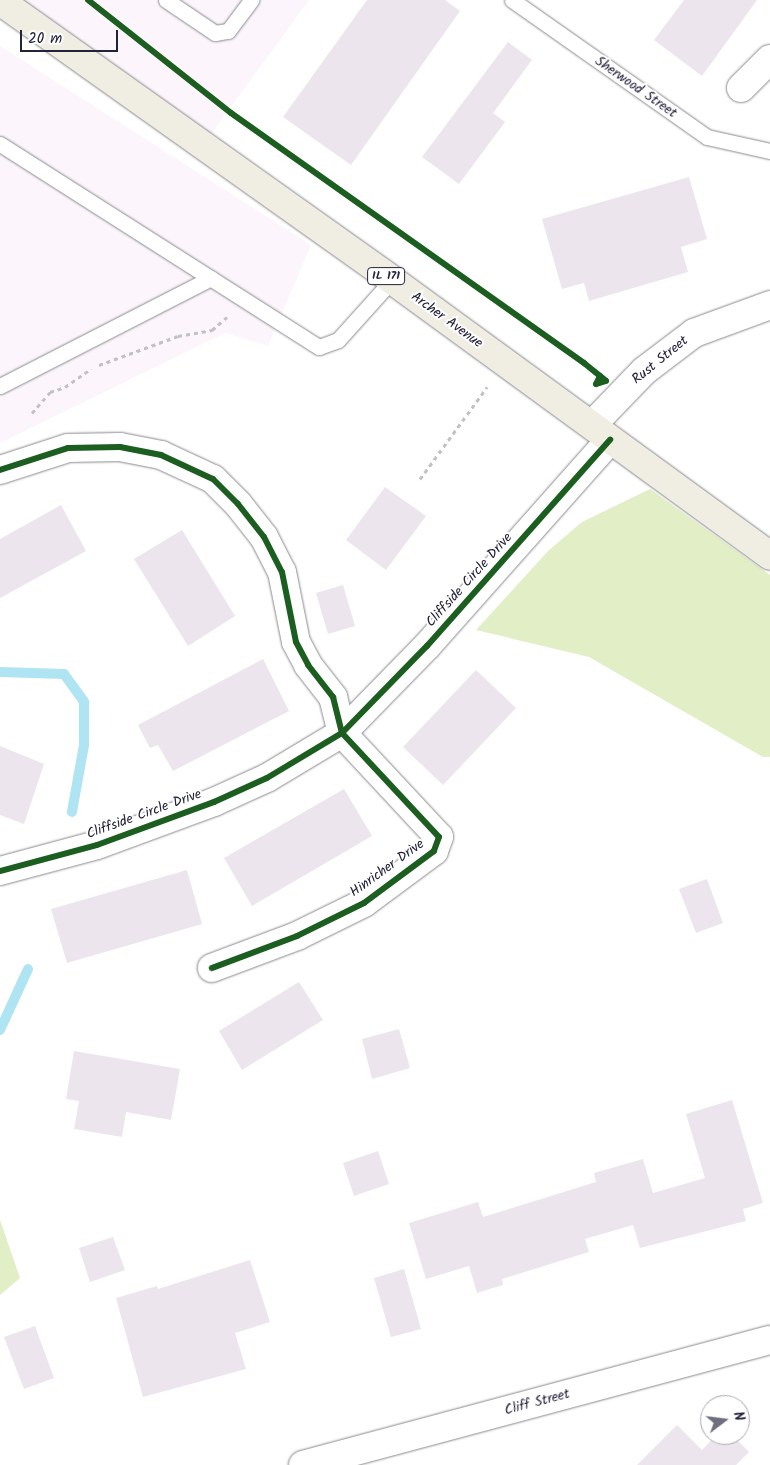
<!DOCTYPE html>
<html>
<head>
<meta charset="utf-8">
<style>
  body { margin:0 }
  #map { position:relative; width:770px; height:1465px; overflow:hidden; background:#fff; font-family:Kalam,sans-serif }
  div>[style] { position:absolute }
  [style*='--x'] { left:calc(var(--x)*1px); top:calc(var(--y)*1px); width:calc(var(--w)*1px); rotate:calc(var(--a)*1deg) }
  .built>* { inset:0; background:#fcf5fc }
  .green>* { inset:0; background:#e2eec6 }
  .stream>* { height:10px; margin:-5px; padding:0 5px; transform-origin:5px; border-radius:5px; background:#afe4f3 }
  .building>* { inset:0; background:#ede5ed }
  .path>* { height:3px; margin-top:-1.5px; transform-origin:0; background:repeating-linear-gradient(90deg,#c2c2c4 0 4px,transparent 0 8px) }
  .roads { filter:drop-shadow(0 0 1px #8a8a8f) drop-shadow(0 0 1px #8a8a8f) }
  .service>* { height:15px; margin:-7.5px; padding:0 7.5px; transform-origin:7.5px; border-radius:7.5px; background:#fff }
  .minor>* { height:28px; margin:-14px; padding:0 14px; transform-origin:14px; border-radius:14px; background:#fff }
  .primary>* { height:28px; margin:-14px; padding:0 14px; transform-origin:14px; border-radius:14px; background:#f0ede2 }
  .cycleway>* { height:6px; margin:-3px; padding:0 3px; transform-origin:3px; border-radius:3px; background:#1b5e20 }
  span { translate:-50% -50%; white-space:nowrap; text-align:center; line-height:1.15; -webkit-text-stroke:4px #fff; paint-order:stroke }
  .shield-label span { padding:1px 4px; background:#fff; border:1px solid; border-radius:4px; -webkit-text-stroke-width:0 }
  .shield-label { font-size:12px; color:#22223b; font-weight:700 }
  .street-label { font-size:14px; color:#22223b }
  .north { position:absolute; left:700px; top:1395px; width:50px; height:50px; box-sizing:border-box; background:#fff; border:1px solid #a7a7b1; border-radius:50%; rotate:75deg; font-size:14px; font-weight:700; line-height:20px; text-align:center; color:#22223b }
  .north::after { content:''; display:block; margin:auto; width:18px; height:22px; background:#6f6f80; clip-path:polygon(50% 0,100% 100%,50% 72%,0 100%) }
  .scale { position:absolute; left:20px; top:30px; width:98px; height:22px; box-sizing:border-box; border:2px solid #22223b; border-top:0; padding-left:6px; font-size:15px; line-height:18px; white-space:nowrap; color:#22223b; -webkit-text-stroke:4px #fff; paint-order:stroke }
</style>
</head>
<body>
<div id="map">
  <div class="built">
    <div style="clip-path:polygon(21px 0,309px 0,208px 138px)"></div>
    <div style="clip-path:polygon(0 46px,311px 245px,268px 346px,225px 333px,0 443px)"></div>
  </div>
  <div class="green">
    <div style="clip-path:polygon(650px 489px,770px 575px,770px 757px,763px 757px,589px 657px,476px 630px,548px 551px,582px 522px)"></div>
    <div style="clip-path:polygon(0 1220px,20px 1278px,0 1295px)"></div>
  </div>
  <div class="stream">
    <div style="--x:0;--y:672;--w:64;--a:1.8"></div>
    <div style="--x:64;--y:674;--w:34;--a:54"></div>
    <div style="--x:84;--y:702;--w:43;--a:90"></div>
    <div style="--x:84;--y:745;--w:68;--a:100.2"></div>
    <div style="--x:0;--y:1030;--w:67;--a:-65.3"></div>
  </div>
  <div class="building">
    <div style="clip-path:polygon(367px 0,445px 0,460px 11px,351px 165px,283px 117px)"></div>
    <div style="clip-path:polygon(684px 0,757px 0,702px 76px,654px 40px)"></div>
    <div style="clip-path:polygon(508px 42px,532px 60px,493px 113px,505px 122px,459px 184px,422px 157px)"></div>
    <div style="clip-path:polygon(689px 177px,707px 239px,681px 247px,688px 272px,589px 301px,584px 283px,562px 289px,542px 219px)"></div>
    <div style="clip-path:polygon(385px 487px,426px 516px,386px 570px,346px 540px)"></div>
    <div style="clip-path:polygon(61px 505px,86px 551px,0 598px,0 539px)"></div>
    <div style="clip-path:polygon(182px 530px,235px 616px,188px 646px,134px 559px)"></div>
    <div style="clip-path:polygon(343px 585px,355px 626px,328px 634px,316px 593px)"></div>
    <div style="clip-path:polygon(263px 659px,289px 711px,173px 771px,158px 745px,150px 748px,138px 725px)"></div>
    <div style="clip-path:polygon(476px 670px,516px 708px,443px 785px,403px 747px)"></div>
    <div style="clip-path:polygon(0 746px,44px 764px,24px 824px,0 815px)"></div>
    <div style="clip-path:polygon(344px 789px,372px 836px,252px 906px,224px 858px)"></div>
    <div style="clip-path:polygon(187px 870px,202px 924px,67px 963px,51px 909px)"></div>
    <div style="clip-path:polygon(707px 879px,723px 923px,696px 933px,679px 889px)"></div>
    <div style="clip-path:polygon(299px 982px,323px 1020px,242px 1070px,219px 1031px)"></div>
    <div style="clip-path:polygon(399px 1029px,410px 1068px,372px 1079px,362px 1039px)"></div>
    <div style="clip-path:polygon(74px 1051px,180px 1069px,171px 1120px,126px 1112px,122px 1137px,74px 1129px,79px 1101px,66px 1099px)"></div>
    <div style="clip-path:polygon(732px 1100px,763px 1203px,743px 1209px,746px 1221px,640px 1248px,633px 1225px,585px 1239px,589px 1252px,502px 1279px,503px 1285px,477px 1293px,469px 1266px,426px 1279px,409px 1223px,478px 1202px,483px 1217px,596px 1182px,594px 1173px,643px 1159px,653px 1193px,705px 1178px,686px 1114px)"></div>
    <div style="clip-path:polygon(378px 1151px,389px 1184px,354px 1196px,343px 1163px)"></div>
    <div style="clip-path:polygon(113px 1237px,125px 1270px,90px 1282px,79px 1248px)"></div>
    <div style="clip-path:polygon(250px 1260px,270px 1322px,235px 1333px,246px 1369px,143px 1397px,116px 1298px,157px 1286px,158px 1289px)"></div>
    <div style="clip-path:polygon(404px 1269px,421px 1329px,391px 1337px,374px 1278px)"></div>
    <div style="clip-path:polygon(35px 1326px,54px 1378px,24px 1389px,4px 1337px)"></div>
    <div style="clip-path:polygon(677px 1425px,702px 1450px,716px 1435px,732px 1435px,749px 1452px,736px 1465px,637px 1465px)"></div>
  </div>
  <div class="path">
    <div style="--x:99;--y:365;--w:84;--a:-20.2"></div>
    <div style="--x:178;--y:336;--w:35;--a:-10"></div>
    <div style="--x:212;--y:330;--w:20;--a:-41"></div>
    <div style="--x:32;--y:413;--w:28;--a:-49"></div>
    <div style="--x:50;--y:392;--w:16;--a:-18"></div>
    <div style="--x:65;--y:387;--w:32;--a:-35"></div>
    <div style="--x:420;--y:479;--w:114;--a:-53.9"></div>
  </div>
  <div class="roads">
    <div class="service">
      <div style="--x:166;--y:0;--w:59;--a:34"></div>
      <div style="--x:215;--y:33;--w:13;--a:-9"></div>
      <div style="--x:228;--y:31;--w:39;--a:-53"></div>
      <div style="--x:512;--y:0;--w:238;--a:35.1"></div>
      <div style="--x:707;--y:137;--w:65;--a:12.5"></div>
      <div style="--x:0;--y:144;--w:378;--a:32.5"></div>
      <div style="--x:319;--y:347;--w:20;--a:-20"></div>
      <div style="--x:338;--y:340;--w:81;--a:-48"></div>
      <div style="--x:0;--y:386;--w:237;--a:-27.1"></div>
    </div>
    <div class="minor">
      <div style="--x:741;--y:88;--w:41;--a:-45"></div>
      <div style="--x:592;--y:425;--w:75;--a:-46.1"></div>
      <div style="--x:644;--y:371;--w:63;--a:-37.2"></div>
      <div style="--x:694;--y:333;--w:81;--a:-20.2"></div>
      <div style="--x:0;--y:470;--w:71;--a:-17.9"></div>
      <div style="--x:68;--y:448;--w:52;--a:-1.1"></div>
      <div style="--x:120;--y:447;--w:42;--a:11"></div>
      <div style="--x:161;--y:455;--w:57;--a:24.8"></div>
      <div style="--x:213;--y:479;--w:35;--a:45"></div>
      <div style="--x:238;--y:504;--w:42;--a:51.8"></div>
      <div style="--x:264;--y:537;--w:39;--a:63"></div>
      <div style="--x:282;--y:572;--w:71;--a:78.7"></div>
      <div style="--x:296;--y:642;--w:26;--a:62"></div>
      <div style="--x:308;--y:665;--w:41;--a:52"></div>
      <div style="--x:333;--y:697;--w:37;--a:76"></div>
      <div style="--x:342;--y:733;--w:142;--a:47"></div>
      <div style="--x:439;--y:837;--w:15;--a:110"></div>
      <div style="--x:434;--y:851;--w:87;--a:143.4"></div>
      <div style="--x:364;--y:903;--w:75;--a:153.8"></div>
      <div style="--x:297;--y:936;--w:91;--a:159.4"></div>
      <div style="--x:0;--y:871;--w:100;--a:-15"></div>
      <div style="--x:97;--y:845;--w:125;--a:-20.2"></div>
      <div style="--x:214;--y:802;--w:58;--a:-24.4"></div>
      <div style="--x:267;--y:778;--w:87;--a:-31"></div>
      <div style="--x:342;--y:733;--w:122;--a:-45.7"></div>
      <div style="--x:427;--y:646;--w:276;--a:-48.4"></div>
      <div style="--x:303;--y:1465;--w:483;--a:-15"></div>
    </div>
    <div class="primary">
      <div style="--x:0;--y:1;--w:481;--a:35.4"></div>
      <div style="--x:392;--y:280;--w:468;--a:36.1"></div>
    </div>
  </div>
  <div class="cycleway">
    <div style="--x:88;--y:0;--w:182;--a:38.3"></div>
    <div style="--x:231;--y:113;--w:433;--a:35.3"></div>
    <div style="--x:584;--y:363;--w:28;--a:39"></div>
    <div style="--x:606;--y:381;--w:10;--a:163"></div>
    <div style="--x:596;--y:384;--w:9;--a:-63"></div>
    <div style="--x:0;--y:470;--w:71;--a:-17.9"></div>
    <div style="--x:68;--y:448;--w:52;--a:-1.1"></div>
    <div style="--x:120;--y:447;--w:42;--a:11"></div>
    <div style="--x:161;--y:455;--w:57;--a:24.8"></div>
    <div style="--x:213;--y:479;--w:35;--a:45"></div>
    <div style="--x:238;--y:504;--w:42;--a:51.8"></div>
    <div style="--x:264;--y:537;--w:39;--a:63"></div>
    <div style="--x:282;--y:572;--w:71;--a:78.7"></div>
    <div style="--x:296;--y:642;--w:26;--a:62"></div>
    <div style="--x:308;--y:665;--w:41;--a:52"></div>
    <div style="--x:333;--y:697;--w:37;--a:76"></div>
    <div style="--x:342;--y:733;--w:142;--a:47"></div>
    <div style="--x:439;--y:837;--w:15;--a:110"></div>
    <div style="--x:434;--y:851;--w:87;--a:143.4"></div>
    <div style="--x:364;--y:903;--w:75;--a:153.8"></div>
    <div style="--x:297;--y:936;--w:91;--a:159.4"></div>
    <div style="--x:0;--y:871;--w:100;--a:-15"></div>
    <div style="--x:97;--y:845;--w:125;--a:-20.2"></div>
    <div style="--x:214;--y:802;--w:58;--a:-24.4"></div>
    <div style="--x:267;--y:778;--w:87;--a:-31"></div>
    <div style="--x:342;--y:733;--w:122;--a:-45.7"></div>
    <div style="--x:427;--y:646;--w:276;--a:-48.4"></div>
  </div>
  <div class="shield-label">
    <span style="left:386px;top:276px">IL 171</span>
  </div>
  <div class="street-label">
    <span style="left:636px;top:87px;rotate:35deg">Sherwood Street</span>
    <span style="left:447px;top:320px;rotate:36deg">Archer Avenue</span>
    <span style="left:660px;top:360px;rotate:-39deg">Rust Street</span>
    <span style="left:469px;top:580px;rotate:-48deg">Cliffside Circle Drive</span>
    <span style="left:144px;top:814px;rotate:-20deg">Cliffside Circle Drive</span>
    <span style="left:387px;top:868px;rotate:-36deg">Hinricher Drive</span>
    <span style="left:537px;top:1402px;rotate:-15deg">Cliff Street</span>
  </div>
  <div class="north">N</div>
  <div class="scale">20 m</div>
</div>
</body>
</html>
